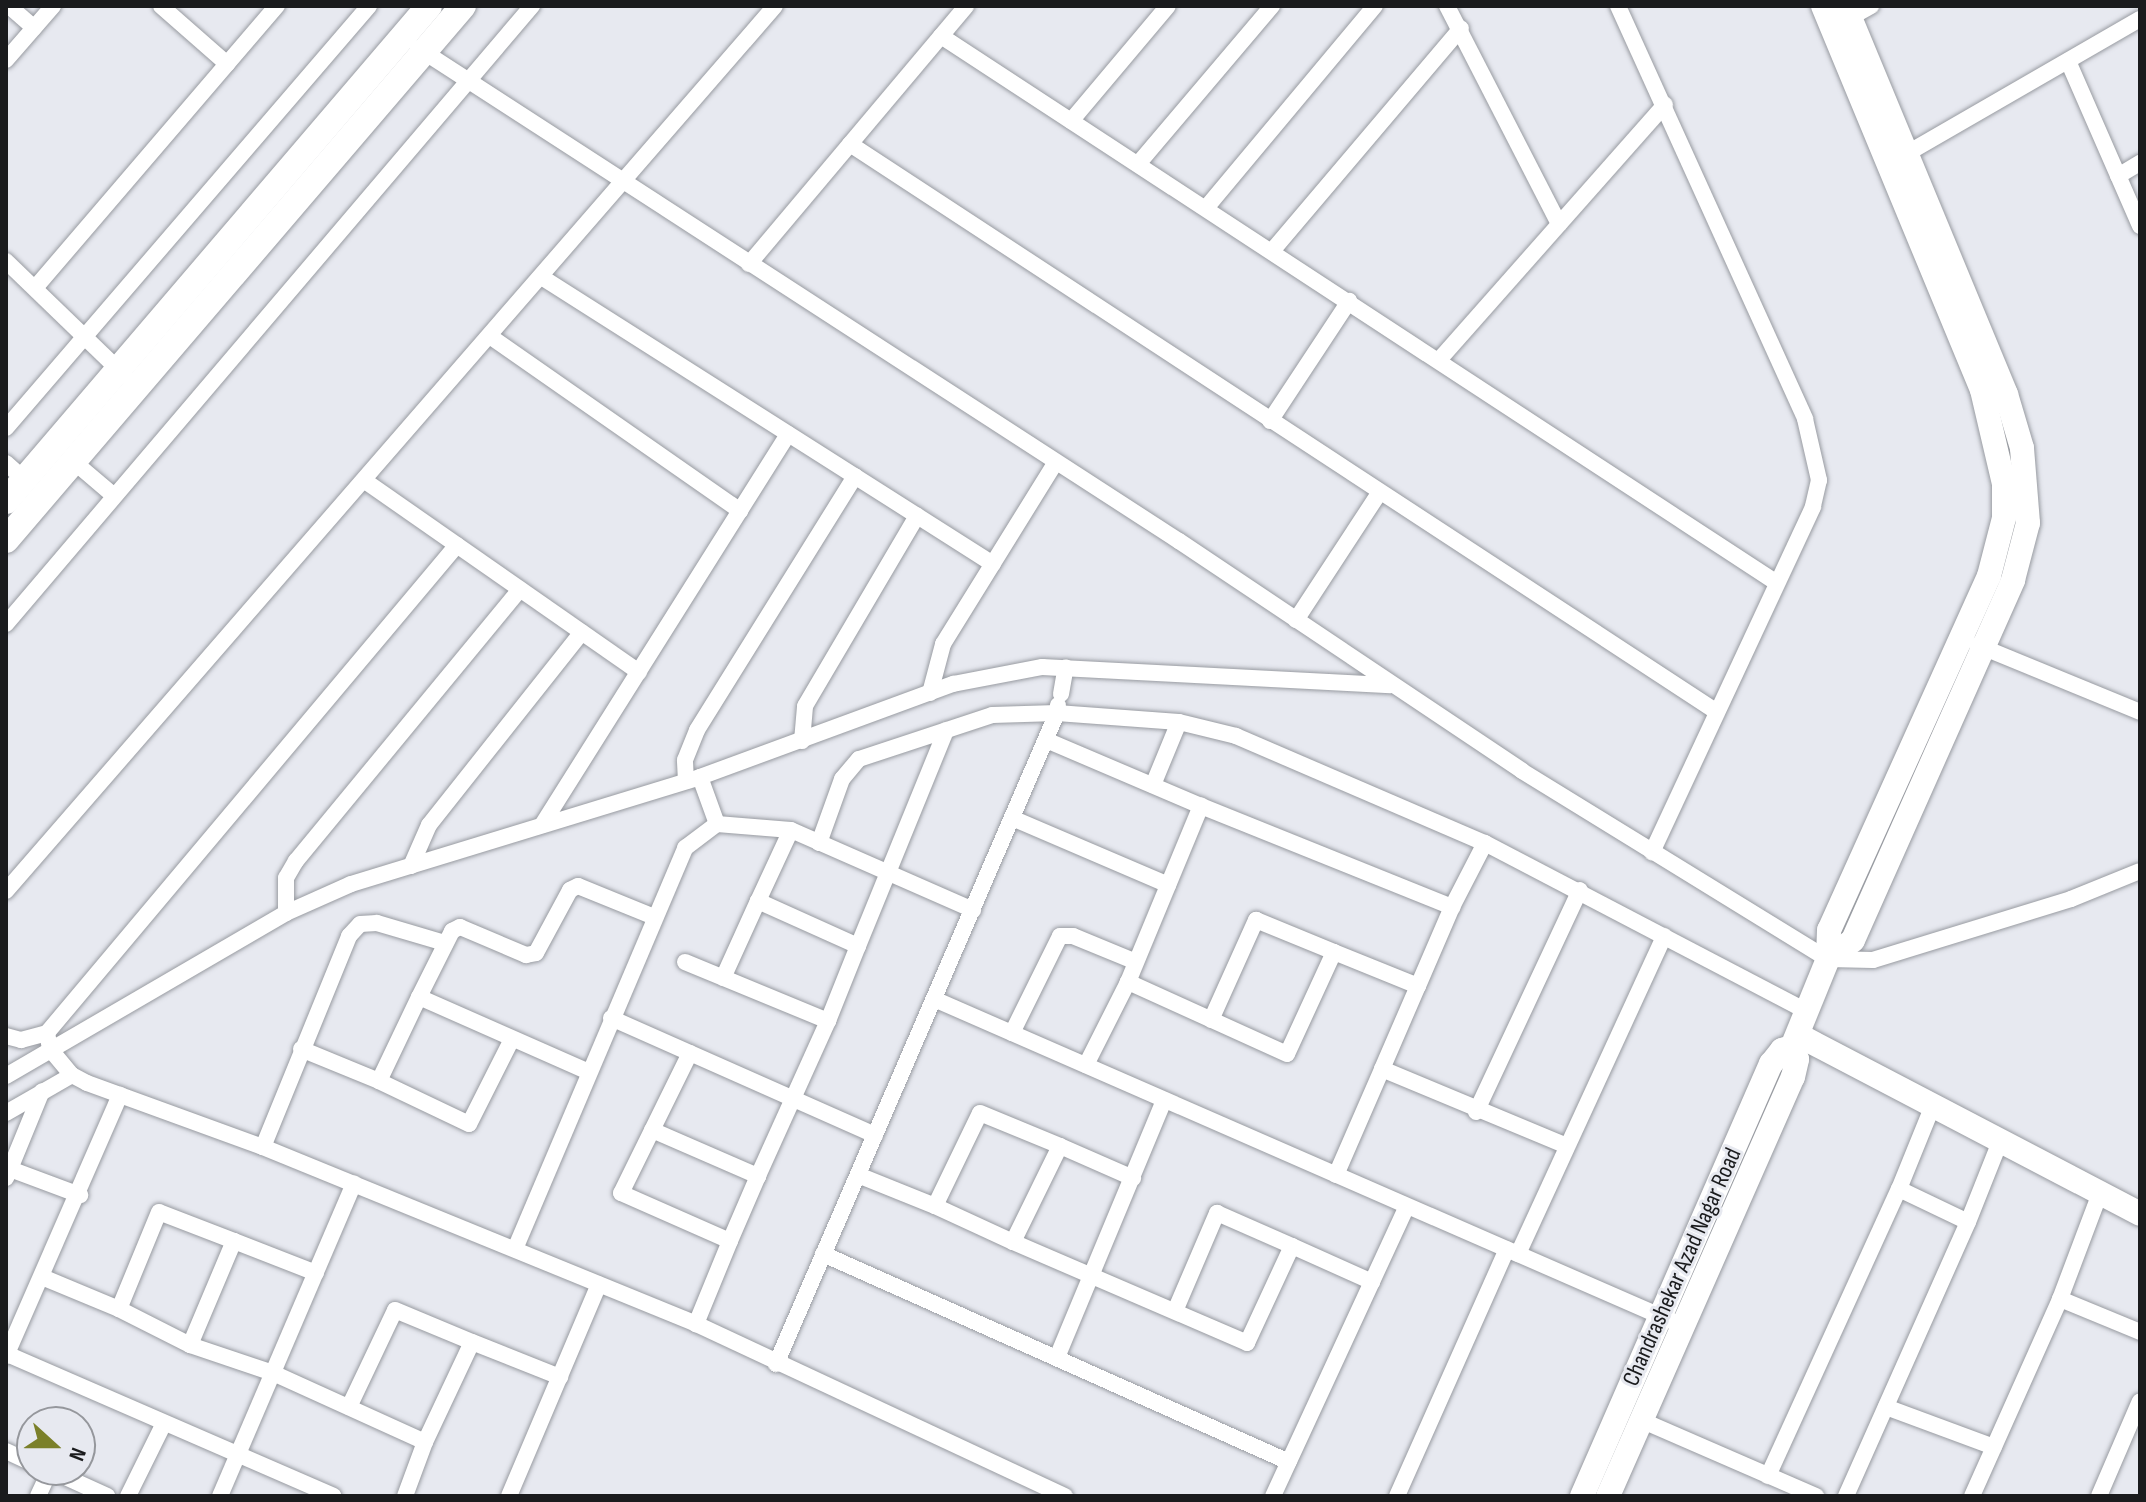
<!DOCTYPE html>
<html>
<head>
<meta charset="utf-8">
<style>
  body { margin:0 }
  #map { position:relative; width:2146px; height:1502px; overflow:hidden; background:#e7e9f0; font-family:"Sofia Sans Condensed",sans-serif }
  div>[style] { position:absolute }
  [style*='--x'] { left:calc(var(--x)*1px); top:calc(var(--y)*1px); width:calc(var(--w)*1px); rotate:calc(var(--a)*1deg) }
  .roads { filter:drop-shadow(0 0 2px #989ba1) drop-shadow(0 0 2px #989ba1) }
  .street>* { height:16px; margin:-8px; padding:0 8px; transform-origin:8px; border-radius:8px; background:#fff }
  .secondary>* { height:24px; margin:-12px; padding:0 12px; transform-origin:12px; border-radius:12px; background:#fff }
  .primary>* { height:26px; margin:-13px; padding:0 13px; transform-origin:13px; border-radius:13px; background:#fff }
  span { translate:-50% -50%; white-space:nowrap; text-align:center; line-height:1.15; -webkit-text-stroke:6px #e7e9f0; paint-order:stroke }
  .street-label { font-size:24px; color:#1a1b1d }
  .frame { position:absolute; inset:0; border:8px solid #1a1b1d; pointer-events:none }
  .north { position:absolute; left:16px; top:1406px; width:80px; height:80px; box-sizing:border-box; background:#e7e9f0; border:2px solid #95979c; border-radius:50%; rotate:111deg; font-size:22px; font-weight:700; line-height:32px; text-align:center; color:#1a1b1d }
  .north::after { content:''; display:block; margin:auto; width:28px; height:36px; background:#7b802a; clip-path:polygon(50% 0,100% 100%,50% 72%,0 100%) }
</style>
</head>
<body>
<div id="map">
  <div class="roads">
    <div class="street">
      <div style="--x:9;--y:6;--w:33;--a:41"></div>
      <div style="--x:161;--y:6;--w:88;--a:41.3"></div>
      <div style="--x:1447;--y:6;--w:245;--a:62.8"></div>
      <div style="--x:1618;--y:6;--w:453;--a:65.6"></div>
      <div style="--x:1805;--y:419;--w:63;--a:77.1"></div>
      <div style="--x:1819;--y:480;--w:28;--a:103"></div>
      <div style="--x:1813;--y:507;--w:381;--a:115"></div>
      <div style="--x:1844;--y:21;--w:31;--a:-29"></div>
      <div style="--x:941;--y:36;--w:999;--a:33.2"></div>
      <div style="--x:418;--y:48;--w:907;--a:32.94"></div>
      <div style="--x:1179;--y:541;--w:413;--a:33.8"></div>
      <div style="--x:1522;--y:771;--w:359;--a:31.6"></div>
      <div style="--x:1828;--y:959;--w:45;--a:1.3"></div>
      <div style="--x:1873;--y:960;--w:207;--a:-17.1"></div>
      <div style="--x:2071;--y:899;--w:74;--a:-22.1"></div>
      <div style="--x:6;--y:60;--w:72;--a:-49"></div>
      <div style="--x:2068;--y:61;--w:180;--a:66.4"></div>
      <div style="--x:1071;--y:121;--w:150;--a:-49.9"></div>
      <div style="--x:850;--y:144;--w:1036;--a:33.23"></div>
      <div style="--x:1906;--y:154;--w:270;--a:-30"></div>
      <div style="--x:1138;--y:164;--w:207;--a:-49.7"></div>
      <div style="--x:2118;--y:176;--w:26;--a:-31"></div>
      <div style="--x:1206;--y:208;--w:263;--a:-50.1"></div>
      <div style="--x:1272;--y:251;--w:292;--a:-49.7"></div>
      <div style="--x:6;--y:261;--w:164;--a:44"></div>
      <div style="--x:749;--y:264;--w:337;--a:-49.9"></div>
      <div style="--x:543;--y:278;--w:533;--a:32.44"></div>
      <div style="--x:35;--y:288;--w:372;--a:-49.4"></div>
      <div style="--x:491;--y:337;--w:304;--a:34.9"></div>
      <div style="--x:1439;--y:360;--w:341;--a:-48.5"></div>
      <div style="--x:1270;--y:421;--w:144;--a:-56.6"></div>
      <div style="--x:6;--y:428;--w:557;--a:-49.3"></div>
      <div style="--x:73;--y:461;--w:52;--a:40.4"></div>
      <div style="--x:6;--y:463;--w:24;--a:42"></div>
      <div style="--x:365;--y:481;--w:334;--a:34.9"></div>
      <div style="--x:457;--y:545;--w:637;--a:130.04"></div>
      <div style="--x:47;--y:1033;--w:16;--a:79"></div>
      <div style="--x:50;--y:1049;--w:34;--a:50"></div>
      <div style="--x:72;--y:1075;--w:17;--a:28"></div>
      <div style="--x:87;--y:1083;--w:187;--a:20"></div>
      <div style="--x:263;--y:1147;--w:468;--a:22.2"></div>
      <div style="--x:696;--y:1324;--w:407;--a:25"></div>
      <div style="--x:1296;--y:620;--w:152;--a:-56.8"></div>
      <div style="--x:6;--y:624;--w:812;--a:-49.6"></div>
      <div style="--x:1977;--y:645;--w:176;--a:22.3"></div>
      <div style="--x:930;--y:693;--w:51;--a:-75.1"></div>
      <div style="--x:943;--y:644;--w:214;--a:-58.2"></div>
      <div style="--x:1061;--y:694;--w:27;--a:-80"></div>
      <div style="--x:1046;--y:740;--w:168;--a:23.1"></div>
      <div style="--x:802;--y:741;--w:35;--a:-85"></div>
      <div style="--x:805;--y:706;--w:221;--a:-59.5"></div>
      <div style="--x:700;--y:777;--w:50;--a:70.1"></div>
      <div style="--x:686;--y:781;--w:21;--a:-93"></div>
      <div style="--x:685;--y:760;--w:32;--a:-68"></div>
      <div style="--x:697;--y:730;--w:299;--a:-58.1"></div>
      <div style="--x:1153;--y:785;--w:68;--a:-67.6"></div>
      <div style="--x:1012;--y:818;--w:170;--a:23.2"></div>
      <div style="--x:542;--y:825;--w:462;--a:-57.8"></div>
      <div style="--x:819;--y:843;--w:68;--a:-70.2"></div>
      <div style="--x:842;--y:779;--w:26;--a:-50"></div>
      <div style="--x:859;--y:759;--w:140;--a:-18.3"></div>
      <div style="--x:992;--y:715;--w:65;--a:-1.8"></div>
      <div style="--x:1057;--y:713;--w:8;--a:-83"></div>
      <div style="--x:411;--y:866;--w:45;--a:-66.3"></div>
      <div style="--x:429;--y:825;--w:246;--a:-51.6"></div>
      <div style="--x:6;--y:891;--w:1172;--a:-49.01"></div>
      <div style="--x:1452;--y:907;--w:72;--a:-62.7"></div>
      <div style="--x:286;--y:913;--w:35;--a:-90"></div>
      <div style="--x:286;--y:878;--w:20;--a:-60"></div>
      <div style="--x:296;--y:861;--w:352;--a:-50.5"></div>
      <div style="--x:858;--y:946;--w:233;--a:-67.8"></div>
      <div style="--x:685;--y:962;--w:155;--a:22.4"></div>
      <div style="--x:828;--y:1021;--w:81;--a:-68.2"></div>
      <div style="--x:858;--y:946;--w:110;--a:-155.8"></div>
      <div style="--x:758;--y:901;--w:78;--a:-65.1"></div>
      <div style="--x:791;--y:830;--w:199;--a:23.7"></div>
      <div style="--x:723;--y:978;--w:85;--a:-65.6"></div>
      <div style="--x:419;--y:997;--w:74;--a:-63.4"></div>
      <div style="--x:452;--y:931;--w:9;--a:-27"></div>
      <div style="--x:460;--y:927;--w:72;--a:23"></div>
      <div style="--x:526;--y:955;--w:10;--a:-11"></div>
      <div style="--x:536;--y:953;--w:72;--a:-61.6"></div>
      <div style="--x:570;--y:890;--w:9;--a:-27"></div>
      <div style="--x:578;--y:886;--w:80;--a:22.1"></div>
      <div style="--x:934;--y:999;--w:817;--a:23.59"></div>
      <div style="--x:611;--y:1018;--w:289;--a:23.9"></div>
      <div style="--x:1211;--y:1020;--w:110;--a:-65.8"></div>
      <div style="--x:1256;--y:920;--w:84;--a:22.3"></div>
      <div style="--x:1012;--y:1033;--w:108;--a:-63.7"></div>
      <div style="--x:1060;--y:936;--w:13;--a:0"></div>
      <div style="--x:1073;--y:936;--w:68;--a:22.4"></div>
      <div style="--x:6;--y:1036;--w:16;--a:15"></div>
      <div style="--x:21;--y:1040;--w:27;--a:-15"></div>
      <div style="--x:512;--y:1039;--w:95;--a:116.8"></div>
      <div style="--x:469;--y:1124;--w:100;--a:-154.5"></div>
      <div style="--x:379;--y:1081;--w:93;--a:-64.5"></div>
      <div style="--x:419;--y:997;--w:186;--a:23.8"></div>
      <div style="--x:301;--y:1049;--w:84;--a:22.3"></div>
      <div style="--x:690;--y:1053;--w:156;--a:116.2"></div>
      <div style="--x:621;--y:1193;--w:119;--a:23.8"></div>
      <div style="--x:730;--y:1241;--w:90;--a:112.3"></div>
      <div style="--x:1086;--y:1065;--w:93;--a:-63.2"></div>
      <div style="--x:1382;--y:1069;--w:90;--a:-66.6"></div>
      <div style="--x:1418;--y:986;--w:91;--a:-158"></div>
      <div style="--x:1334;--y:952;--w:112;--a:114.7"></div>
      <div style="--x:1287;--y:1054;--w:175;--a:-155.6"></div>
      <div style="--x:1128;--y:982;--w:191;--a:-67.5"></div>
      <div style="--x:1201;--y:806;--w:271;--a:21.9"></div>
      <div style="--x:1452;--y:907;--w:86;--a:113.3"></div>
      <div style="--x:6;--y:1076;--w:324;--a:-30.2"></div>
      <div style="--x:286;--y:913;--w:71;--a:-24"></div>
      <div style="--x:351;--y:884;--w:365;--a:-17"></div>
      <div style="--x:700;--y:777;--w:270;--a:-20.2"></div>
      <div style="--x:953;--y:684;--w:91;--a:-10.8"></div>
      <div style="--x:1042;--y:667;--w:349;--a:3"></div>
      <div style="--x:1476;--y:1112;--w:245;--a:-64.9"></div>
      <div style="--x:6;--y:1113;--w:76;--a:-29.9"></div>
      <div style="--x:652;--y:1130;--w:116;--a:23.5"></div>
      <div style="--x:758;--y:1176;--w:71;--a:113.3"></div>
      <div style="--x:1060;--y:1146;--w:107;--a:116.1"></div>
      <div style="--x:1013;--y:1242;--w:86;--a:-155.2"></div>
      <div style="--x:935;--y:1206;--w:103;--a:-64.2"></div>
      <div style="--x:980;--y:1113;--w:87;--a:22.4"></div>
      <div style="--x:1060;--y:1146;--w:80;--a:23.7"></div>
      <div style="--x:263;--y:1147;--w:228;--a:-67.8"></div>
      <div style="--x:349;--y:936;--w:16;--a:-47"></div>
      <div style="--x:360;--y:924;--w:17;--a:-3"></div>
      <div style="--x:377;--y:923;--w:71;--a:16.4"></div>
      <div style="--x:10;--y:1169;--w:84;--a:-67.7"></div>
      <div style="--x:858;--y:1175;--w:83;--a:21.9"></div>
      <div style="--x:1336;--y:1175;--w:116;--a:-66.5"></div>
      <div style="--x:1382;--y:1069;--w:200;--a:22.6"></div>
      <div style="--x:758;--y:1176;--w:170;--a:-65.7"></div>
      <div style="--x:6;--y:1178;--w:10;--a:-66"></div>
      <div style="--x:10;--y:1169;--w:75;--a:20.4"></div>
      <div style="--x:1899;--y:1189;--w:93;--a:-67.9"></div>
      <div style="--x:1968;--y:1222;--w:89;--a:-68.3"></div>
      <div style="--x:234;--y:1241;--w:80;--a:-158.9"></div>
      <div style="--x:159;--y:1212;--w:105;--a:112.4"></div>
      <div style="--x:119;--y:1309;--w:80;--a:26.9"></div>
      <div style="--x:190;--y:1345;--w:113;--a:-67.1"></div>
      <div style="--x:234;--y:1241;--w:88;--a:21.3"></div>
      <div style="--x:1013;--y:1242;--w:255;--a:23.3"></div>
      <div style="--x:1247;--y:1343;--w:107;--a:-65.1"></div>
      <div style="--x:1292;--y:1246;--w:88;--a:24.2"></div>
      <div style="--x:515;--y:1249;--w:436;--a:-67"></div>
      <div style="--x:685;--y:848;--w:40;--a:-37"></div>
      <div style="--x:717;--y:824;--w:74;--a:4.6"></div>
      <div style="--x:823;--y:1254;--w:510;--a:24.05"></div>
      <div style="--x:1518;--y:1254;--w:350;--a:-65.3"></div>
      <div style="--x:42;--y:1277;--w:83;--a:22.6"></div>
      <div style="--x:2060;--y:1299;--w:87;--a:22.4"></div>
      <div style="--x:1175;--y:1311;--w:107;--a:-66.8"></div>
      <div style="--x:1217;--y:1213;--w:82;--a:23.7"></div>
      <div style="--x:190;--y:1345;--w:88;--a:18.6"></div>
      <div style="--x:273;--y:1373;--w:167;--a:24.4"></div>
      <div style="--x:425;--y:1442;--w:110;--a:-64.8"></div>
      <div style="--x:472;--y:1342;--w:95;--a:21.7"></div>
      <div style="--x:7;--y:1354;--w:356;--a:23.5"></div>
      <div style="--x:1058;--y:1355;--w:276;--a:-67.4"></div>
      <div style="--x:6;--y:1356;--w:285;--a:-66.4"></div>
      <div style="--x:776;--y:1364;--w:709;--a:-66.65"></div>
      <div style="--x:1057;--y:713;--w:122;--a:4.2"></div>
      <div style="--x:1179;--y:722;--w:59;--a:13.8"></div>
      <div style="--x:1236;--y:736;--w:271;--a:23.3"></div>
      <div style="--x:1485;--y:843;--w:365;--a:27.6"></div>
      <div style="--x:349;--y:1407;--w:107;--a:-64.6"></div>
      <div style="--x:395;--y:1310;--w:83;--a:22.6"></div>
      <div style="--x:1886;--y:1407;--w:115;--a:20.3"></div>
      <div style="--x:1641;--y:1420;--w:191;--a:23.5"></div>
      <div style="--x:6;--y:1451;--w:29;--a:25"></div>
      <div style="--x:1768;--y:1476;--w:315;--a:-65.5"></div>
      <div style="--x:1899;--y:1189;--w:76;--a:25.6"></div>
      <div style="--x:1968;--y:1222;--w:300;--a:114"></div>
      <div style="--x:38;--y:1496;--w:29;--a:-65"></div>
      <div style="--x:50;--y:1470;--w:63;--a:24.5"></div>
      <div style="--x:128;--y:1496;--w:81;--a:-63.7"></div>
      <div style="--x:220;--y:1496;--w:340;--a:-66.8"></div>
      <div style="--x:405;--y:1496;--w:58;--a:-69.7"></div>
      <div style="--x:509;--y:1496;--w:230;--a:-67"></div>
      <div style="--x:1273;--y:1496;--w:319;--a:-65.2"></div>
      <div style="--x:1397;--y:1496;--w:270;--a:-66"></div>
      <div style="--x:1972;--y:1496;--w:216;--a:-65.9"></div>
      <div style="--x:2060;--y:1299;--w:113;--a:-69.3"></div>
      <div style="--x:2099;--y:1496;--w:103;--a:-66.7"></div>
    </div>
    <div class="secondary">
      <div style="--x:1823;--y:6;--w:416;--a:67.5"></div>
      <div style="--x:1982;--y:390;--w:97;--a:76.8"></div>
      <div style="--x:2004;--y:484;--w:34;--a:90"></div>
      <div style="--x:2004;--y:518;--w:60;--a:104.5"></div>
      <div style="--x:1989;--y:576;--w:388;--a:114.3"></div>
      <div style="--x:1829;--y:930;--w:29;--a:92"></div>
      <div style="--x:1828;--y:959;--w:31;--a:-37"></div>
      <div style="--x:1853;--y:940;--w:394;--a:-66"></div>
      <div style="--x:2013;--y:580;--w:59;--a:-75.3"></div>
      <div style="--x:2028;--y:523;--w:75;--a:-94.6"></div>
      <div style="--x:2022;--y:448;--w:56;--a:-106.5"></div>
      <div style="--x:2006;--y:394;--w:420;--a:-112.5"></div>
      <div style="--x:1798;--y:1035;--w:386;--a:27.6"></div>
      <div style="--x:1582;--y:1496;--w:472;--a:-66.4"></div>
      <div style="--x:1771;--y:1064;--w:18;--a:-52"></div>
      <div style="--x:1782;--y:1050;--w:10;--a:-17"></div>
      <div style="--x:1608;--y:1496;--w:458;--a:-66.2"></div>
      <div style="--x:1793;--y:1077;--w:18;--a:-77"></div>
      <div style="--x:1797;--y:1059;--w:13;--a:-113"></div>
      <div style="--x:1792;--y:1047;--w:95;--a:-67.8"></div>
    </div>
    <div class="primary">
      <div style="--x:6;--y:501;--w:651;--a:-49.48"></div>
      <div style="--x:6;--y:540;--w:703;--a:-49.44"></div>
    </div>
  </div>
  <div class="street-label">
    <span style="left:1682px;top:1267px;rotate:-66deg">Chandrashekar Azad Nagar Road</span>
  </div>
  <div class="frame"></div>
  <div class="north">N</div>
</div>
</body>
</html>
